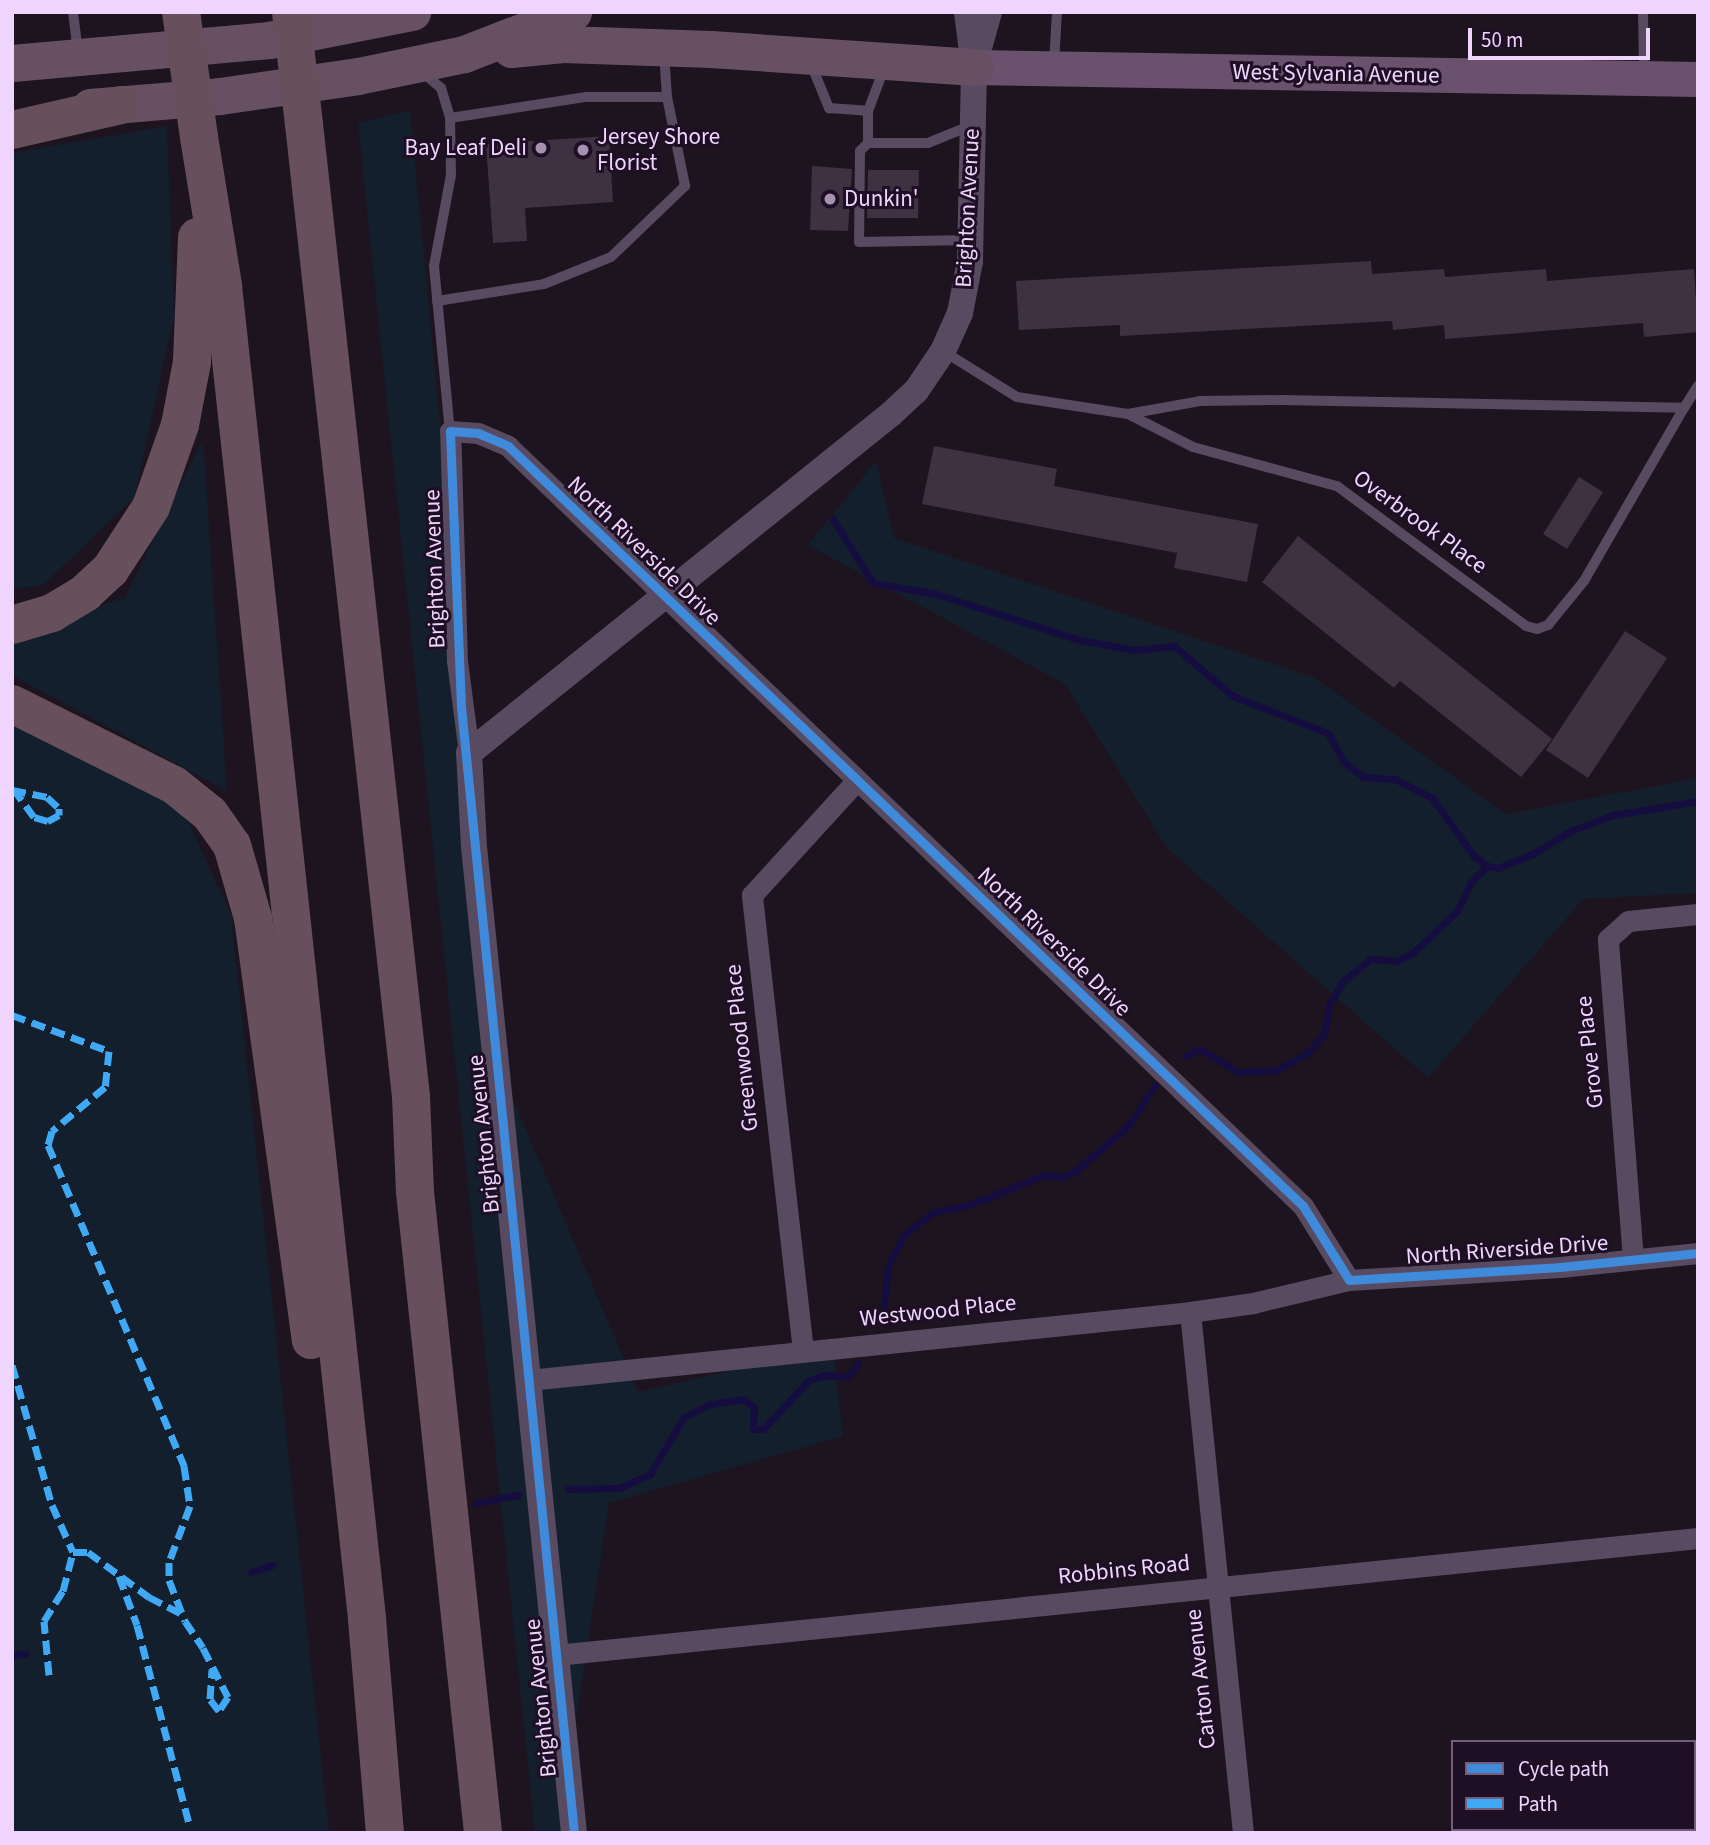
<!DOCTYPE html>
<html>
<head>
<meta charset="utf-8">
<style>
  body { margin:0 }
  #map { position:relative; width:1710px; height:1845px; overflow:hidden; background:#1d1420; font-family:"Source Sans 3",sans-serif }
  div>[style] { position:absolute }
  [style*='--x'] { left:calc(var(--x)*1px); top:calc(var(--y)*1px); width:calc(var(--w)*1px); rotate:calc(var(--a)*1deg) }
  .green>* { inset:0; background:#141f2d }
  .stream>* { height:7px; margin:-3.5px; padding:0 3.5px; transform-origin:3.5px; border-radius:3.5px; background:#150c40 }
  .building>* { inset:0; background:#3e3242 }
  .service>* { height:10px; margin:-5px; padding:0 5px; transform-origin:5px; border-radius:5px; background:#574a61 }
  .minor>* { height:21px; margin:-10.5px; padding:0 10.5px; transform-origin:10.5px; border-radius:10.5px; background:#574a61 }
  .tertiary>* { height:26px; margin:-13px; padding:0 13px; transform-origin:13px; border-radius:13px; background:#574a61 }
  .primary>* { height:35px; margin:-17.5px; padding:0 17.5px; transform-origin:17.5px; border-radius:17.5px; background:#6a516d }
  .trunk>* { height:37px; margin:-18.5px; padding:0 18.5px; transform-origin:18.5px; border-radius:18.5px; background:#685064 }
  .motorway>* { height:38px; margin:-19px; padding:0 19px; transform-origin:19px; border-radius:19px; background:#674f5c }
  .motorway-bridge>* { height:38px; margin:-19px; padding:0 19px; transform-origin:19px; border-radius:19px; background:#674f5c }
  .quiet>* { height:7px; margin-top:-3.5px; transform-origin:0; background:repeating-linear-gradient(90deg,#3fa9f5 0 14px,transparent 0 21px) }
  .cycleway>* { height:9px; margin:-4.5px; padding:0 4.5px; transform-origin:4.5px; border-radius:4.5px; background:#408adc }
  .dots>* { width:19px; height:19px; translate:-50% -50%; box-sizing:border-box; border:4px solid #1f0f25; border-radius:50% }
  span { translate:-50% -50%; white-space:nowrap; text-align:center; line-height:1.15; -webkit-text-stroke:6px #1f0f25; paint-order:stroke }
  .street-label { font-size:23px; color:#efd5fe }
  .poi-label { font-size:23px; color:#efd5fe }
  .left { translate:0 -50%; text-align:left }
  .right { translate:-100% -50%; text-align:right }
  .frame { position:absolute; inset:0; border:14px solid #efd5fe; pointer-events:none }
  .legend { position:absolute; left:1451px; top:1740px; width:245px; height:91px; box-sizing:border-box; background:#1f0f25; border:2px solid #725e7c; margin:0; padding:9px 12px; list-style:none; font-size:21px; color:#efd5fe }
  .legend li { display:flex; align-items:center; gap:14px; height:35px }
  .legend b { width:35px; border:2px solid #725e7c }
  .scale { position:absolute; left:1468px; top:28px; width:182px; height:32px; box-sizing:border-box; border:4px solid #efd5fe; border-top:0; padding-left:9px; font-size:21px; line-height:24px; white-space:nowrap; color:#efd5fe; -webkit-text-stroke:5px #1f0f25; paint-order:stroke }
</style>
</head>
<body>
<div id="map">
  <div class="green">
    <div style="clip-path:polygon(410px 110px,502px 1074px,638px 1392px,792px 1357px,834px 1355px,843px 1436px,609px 1503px,568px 1773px,574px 1833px,535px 1833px,358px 123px)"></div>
    <div style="clip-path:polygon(167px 126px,174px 316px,134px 498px,43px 585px,12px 589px,12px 153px)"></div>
    <div style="clip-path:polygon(203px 439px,227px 791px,12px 675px,12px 633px,125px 598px)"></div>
    <div style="clip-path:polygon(876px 461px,894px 538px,1315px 678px,1506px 814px,1698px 778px,1698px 893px,1583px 899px,1428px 1078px,1167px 848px,1065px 684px,808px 545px)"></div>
    <div style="clip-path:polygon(12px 723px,183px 810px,231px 915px,329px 1833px,12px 1833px)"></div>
  </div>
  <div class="stream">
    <div style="--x:833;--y:519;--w:75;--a:58"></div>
    <div style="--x:873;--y:583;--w:64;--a:9.9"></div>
    <div style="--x:936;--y:594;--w:147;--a:17.8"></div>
    <div style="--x:1076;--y:639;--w:58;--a:10.9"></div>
    <div style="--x:1133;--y:650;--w:41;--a:-5.6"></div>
    <div style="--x:1174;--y:646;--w:77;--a:40.3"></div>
    <div style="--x:1233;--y:696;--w:102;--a:21.3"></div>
    <div style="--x:1328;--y:733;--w:33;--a:61"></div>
    <div style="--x:1344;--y:762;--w:24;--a:38"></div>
    <div style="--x:1363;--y:777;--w:32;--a:4"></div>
    <div style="--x:1395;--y:779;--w:42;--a:27.2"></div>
    <div style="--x:1432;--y:798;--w:72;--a:54.1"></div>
    <div style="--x:1474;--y:856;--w:16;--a:38"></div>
    <div style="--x:1487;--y:866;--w:11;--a:10"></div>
    <div style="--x:1498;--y:868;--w:35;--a:-22"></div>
    <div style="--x:1531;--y:855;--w:46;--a:-31.6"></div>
    <div style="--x:1570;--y:831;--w:46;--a:-20.4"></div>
    <div style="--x:1613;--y:815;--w:86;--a:-9.4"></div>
    <div style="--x:1185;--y:1056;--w:17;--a:-25"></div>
    <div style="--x:1200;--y:1049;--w:44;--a:31.2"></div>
    <div style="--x:1238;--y:1072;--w:36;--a:-2"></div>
    <div style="--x:1274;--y:1071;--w:38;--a:-28"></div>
    <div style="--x:1308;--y:1053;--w:25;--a:-50"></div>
    <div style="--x:1324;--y:1034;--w:29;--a:-80"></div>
    <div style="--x:1329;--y:1005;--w:28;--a:-60"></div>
    <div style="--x:1343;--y:981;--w:35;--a:-39"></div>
    <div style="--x:1370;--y:959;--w:28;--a:4"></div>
    <div style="--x:1398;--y:961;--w:20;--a:-30"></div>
    <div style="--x:1415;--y:951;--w:58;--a:-43.6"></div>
    <div style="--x:1457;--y:911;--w:32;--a:-64"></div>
    <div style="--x:1471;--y:882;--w:23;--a:-45"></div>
    <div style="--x:883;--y:1315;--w:49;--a:-84.2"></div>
    <div style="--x:888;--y:1266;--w:35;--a:-63"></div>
    <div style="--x:904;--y:1235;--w:37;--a:-38"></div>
    <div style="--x:933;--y:1212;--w:37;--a:-11"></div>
    <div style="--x:969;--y:1205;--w:81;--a:-21.8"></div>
    <div style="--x:1044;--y:1175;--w:18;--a:6"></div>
    <div style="--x:1062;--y:1177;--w:13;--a:-23"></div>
    <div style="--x:1074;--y:1172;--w:71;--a:-40.4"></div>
    <div style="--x:1128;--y:1126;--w:49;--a:-56.6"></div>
    <div style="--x:568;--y:1489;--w:51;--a:-1.1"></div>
    <div style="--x:619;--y:1488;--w:34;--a:-24"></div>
    <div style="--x:650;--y:1474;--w:66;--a:-59.2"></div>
    <div style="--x:684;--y:1417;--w:29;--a:-27"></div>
    <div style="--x:710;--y:1404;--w:34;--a:-8"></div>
    <div style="--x:744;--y:1399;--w:13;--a:42"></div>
    <div style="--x:754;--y:1408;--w:21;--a:93"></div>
    <div style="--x:753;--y:1429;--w:10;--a:0"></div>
    <div style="--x:763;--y:1429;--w:67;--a:-46.8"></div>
    <div style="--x:809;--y:1380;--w:16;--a:-18"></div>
    <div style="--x:824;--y:1375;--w:24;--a:5"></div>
    <div style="--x:848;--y:1377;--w:17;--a:-54"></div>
    <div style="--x:476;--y:1503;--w:43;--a:-10.8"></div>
    <div style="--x:251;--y:1572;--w:23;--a:-18"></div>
    <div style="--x:12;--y:1655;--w:13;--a:-4"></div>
  </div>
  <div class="building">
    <div style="clip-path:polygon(609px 136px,613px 202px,525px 208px,527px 241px,493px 243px,486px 144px)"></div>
    <div style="clip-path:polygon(812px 166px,852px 169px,848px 231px,810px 230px)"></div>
    <div style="clip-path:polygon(868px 170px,919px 170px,918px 218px,867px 218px)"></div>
    <div style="clip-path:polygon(1371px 261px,1372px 274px,1444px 269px,1445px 277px,1546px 269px,1547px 281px,1694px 269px,1698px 332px,1644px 337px,1643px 323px,1445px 339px,1444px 325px,1393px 330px,1392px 321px,1120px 336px,1120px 325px,1019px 330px,1016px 281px)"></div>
    <div style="clip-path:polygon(934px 446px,1057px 469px,1054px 486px,1258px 524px,1247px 582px,1174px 568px,1177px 553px,922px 504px)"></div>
    <div style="clip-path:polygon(1579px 477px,1603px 492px,1567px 549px,1543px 534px)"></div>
    <div style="clip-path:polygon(1298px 536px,1552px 739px,1521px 777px,1400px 681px,1394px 688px,1262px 582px)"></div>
    <div style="clip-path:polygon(1625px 631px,1667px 658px,1588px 778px,1546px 750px)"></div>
  </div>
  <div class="service">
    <div style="--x:73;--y:12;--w:39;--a:83"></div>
    <div style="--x:1643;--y:12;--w:60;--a:89"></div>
    <div style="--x:811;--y:64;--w:48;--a:67.8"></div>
    <div style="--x:829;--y:108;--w:39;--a:4"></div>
    <div style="--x:1054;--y:65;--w:53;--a:-86.8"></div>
    <div style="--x:885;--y:66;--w:48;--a:110.7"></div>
    <div style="--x:868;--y:111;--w:32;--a:90"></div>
    <div style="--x:868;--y:143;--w:60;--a:0"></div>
    <div style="--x:928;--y:143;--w:48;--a:-22.2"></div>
    <div style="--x:422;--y:72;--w:25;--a:40"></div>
    <div style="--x:441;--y:88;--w:31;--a:73"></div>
    <div style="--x:450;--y:118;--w:57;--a:89"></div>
    <div style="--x:451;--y:175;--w:93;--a:100.6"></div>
    <div style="--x:434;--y:266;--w:166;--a:84.5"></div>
    <div style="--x:450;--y:118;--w:138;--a:-8.8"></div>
    <div style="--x:586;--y:97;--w:81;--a:0"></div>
    <div style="--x:868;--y:143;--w:11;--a:135"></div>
    <div style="--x:860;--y:151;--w:91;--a:90.6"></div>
    <div style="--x:859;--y:242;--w:111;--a:-1"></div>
    <div style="--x:437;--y:301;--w:108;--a:-9"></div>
    <div style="--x:544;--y:284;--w:72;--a:-21.9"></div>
    <div style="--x:611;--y:257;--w:103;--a:-43.8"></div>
    <div style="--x:685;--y:186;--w:91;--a:-101.4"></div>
    <div style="--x:667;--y:97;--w:44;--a:-93.9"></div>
    <div style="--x:943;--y:351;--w:87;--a:31.9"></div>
    <div style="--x:1017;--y:397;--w:112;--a:8.7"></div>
    <div style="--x:1128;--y:414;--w:73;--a:26.9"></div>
    <div style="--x:1193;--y:447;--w:149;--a:15.2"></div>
    <div style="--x:1337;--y:486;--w:235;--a:36.5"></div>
    <div style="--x:1526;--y:626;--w:11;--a:15"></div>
    <div style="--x:1537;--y:629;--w:12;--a:-20"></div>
    <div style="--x:1548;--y:625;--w:57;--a:-50.7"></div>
    <div style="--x:1584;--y:581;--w:200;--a:-60"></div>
    <div style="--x:1128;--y:414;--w:73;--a:-10.2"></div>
    <div style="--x:1200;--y:401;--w:81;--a:-0.7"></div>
    <div style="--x:1281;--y:400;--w:403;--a:1.1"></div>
    <div style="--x:1684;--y:408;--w:26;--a:-58"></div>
  </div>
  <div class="minor">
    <div style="--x:469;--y:753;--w:93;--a:-97.4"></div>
    <div style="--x:457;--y:661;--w:230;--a:-91.7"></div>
    <div style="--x:450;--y:431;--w:28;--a:4"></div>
    <div style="--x:478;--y:433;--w:33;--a:23"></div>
    <div style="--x:508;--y:446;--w:1100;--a:43.71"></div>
    <div style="--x:1303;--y:1206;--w:87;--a:58.1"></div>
    <div style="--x:1349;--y:1280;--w:211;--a:-3.5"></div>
    <div style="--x:1560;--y:1267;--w:139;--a:-5.8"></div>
    <div style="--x:1633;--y:1259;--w:321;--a:-94.5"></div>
    <div style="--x:1608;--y:939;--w:27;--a:-42"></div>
    <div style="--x:1628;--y:921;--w:70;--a:-5.7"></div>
    <div style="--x:1190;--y:1312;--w:524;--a:84.19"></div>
    <div style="--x:803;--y:1351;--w:459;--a:-96.4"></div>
    <div style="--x:752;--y:895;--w:156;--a:-47.6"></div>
    <div style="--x:529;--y:1380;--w:664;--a:-5.87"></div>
    <div style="--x:1190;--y:1312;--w:64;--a:-8.1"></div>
    <div style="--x:1253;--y:1303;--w:99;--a:-13.5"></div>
    <div style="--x:556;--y:1655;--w:1148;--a:-5.85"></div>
    <div style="--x:1694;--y:1817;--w:4;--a:0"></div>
    <div style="--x:1541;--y:1833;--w:35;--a:-7"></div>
  </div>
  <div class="tertiary">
    <div style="--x:977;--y:55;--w:45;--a:-74.4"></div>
    <div style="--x:574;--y:1833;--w:991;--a:-95.79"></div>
    <div style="--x:474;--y:847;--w:94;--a:-93"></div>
    <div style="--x:469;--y:753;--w:541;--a:-38.78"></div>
    <div style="--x:891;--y:414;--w:34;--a:-43"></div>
    <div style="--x:916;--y:391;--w:48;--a:-56"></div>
    <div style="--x:943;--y:351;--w:42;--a:-65.9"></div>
    <div style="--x:960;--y:313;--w:53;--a:-79.1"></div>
    <div style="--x:970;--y:261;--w:194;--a:-88.8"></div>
    <div style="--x:974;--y:67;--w:55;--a:-97.3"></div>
  </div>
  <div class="primary">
    <div style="--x:974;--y:67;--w:724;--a:0.95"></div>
  </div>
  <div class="trunk">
    <div style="--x:511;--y:49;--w:52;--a:-5.5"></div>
    <div style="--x:563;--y:44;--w:148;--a:1.9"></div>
    <div style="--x:711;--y:49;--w:264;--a:3.9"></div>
    <div style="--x:12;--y:63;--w:258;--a:-5.1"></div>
    <div style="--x:269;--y:40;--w:146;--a:-11.1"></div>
    <div style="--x:90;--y:107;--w:130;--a:-4.8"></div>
    <div style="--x:220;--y:96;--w:139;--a:-8.2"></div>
    <div style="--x:358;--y:76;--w:108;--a:-11.7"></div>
    <div style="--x:464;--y:54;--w:117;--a:-21.1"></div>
  </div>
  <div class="motorway">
    <div style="--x:304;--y:124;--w:979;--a:83.72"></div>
    <div style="--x:411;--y:1097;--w:95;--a:87.6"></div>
    <div style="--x:415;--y:1192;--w:645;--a:83.94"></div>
    <div style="--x:12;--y:130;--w:112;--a:-12.9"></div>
    <div style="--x:199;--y:137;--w:151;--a:80.8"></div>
    <div style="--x:223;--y:286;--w:1341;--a:83.83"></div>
    <div style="--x:367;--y:1619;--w:215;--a:85.2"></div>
    <div style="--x:12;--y:625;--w:42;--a:-16.7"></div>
    <div style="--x:52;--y:613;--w:39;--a:-31"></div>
    <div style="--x:85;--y:593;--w:34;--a:-43"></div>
    <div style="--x:110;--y:570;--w:75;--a:-56.9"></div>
    <div style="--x:151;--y:507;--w:87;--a:-70.5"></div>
    <div style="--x:180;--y:425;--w:64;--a:-79.2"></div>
    <div style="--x:192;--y:362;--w:125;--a:-87.7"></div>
    <div style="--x:12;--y:704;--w:181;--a:26.6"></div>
    <div style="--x:174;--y:785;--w:46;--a:38.9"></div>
    <div style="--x:210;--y:814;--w:38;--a:55"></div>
    <div style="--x:232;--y:845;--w:76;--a:74"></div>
    <div style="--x:253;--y:918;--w:426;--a:82.2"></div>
  </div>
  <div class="motorway-bridge">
    <div style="--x:181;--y:12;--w:126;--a:81.8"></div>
    <div style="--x:291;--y:12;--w:113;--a:83.4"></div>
  </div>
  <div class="quiet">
    <div style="--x:12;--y:790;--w:36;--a:11"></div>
    <div style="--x:47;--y:797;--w:16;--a:43"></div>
    <div style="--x:59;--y:808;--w:7;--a:90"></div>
    <div style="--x:59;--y:815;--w:13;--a:151"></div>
    <div style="--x:48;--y:821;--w:15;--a:-164"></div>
    <div style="--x:34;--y:817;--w:31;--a:-126"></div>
    <div style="--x:12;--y:1015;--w:103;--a:20.4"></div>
    <div style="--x:109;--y:1051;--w:36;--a:96"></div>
    <div style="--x:105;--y:1087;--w:69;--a:140.3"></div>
    <div style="--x:52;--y:1131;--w:15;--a:106"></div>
    <div style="--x:48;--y:1145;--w:349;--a:67"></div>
    <div style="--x:184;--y:1466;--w:40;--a:81.5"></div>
    <div style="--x:190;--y:1506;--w:60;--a:110.6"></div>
    <div style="--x:169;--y:1562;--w:18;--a:90"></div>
    <div style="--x:169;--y:1580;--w:44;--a:68.7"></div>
    <div style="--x:185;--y:1621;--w:32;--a:56"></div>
    <div style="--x:203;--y:1648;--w:55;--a:63"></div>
    <div style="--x:228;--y:1697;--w:17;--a:123"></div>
    <div style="--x:219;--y:1711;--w:15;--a:-127"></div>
    <div style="--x:210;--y:1699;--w:30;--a:-86"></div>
    <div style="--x:12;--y:1365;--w:146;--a:74.1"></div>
    <div style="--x:52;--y:1505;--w:51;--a:65.9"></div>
    <div style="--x:119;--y:1576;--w:52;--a:69.8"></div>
    <div style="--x:137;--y:1625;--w:205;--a:75.3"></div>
    <div style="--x:49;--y:1675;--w:54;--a:-95.3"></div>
    <div style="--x:44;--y:1621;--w:36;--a:-58"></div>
    <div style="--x:63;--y:1591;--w:40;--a:-75.6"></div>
    <div style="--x:73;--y:1552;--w:15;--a:0"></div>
    <div style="--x:88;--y:1552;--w:76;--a:36.4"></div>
    <div style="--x:149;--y:1597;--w:37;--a:27"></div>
  </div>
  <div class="cycleway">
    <div style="--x:574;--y:1833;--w:1133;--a:-95.73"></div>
    <div style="--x:461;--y:706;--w:275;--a:-92.3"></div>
    <div style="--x:450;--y:431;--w:28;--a:4"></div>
    <div style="--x:478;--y:433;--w:33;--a:23"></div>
    <div style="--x:508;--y:446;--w:1100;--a:43.71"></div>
    <div style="--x:1303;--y:1206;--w:87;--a:58.1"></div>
    <div style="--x:1349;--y:1280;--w:211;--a:-3.5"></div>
    <div style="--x:1560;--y:1267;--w:139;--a:-5.8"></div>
  </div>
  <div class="dots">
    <div style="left:541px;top:148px;background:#a691b0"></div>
    <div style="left:583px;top:150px;background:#a691b0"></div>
    <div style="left:830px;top:199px;background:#a691b0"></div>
  </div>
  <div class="street-label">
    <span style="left:1336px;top:74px;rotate:1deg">West Sylvania Avenue</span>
    <span style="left:968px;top:208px;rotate:-87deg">Brighton Avenue</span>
    <span style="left:1420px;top:522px;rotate:36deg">Overbrook Place</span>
    <span style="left:644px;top:551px;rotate:44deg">North Riverside Drive</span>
    <span style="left:435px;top:569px;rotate:-92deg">Brighton Avenue</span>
    <span style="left:1054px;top:942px;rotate:44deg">North Riverside Drive</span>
    <span style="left:742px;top:1048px;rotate:-96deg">Greenwood Place</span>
    <span style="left:1590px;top:1052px;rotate:-96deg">Grove Place</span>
    <span style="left:484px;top:1134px;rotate:-96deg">Brighton Avenue</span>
    <span style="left:1507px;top:1250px;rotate:-4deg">North Riverside Drive</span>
    <span style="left:938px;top:1311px;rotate:-6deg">Westwood Place</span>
    <span style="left:1124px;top:1570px;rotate:-6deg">Robbins Road</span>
    <span style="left:1201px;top:1679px;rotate:-96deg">Carton Avenue</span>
    <span style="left:541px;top:1698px;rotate:-96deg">Brighton Avenue</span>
  </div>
  <div class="poi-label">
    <span class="left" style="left:597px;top:150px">Jersey Shore<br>Florist</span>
    <span class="right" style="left:527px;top:148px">Bay Leaf Deli</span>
    <span class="left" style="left:844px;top:199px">Dunkin'</span>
  </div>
  <div class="frame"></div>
  <ul class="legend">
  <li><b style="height:9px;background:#408adc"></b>Cycle path</li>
  <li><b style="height:9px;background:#3fa9f5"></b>Path</li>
  </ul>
  <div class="scale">50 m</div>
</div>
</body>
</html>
